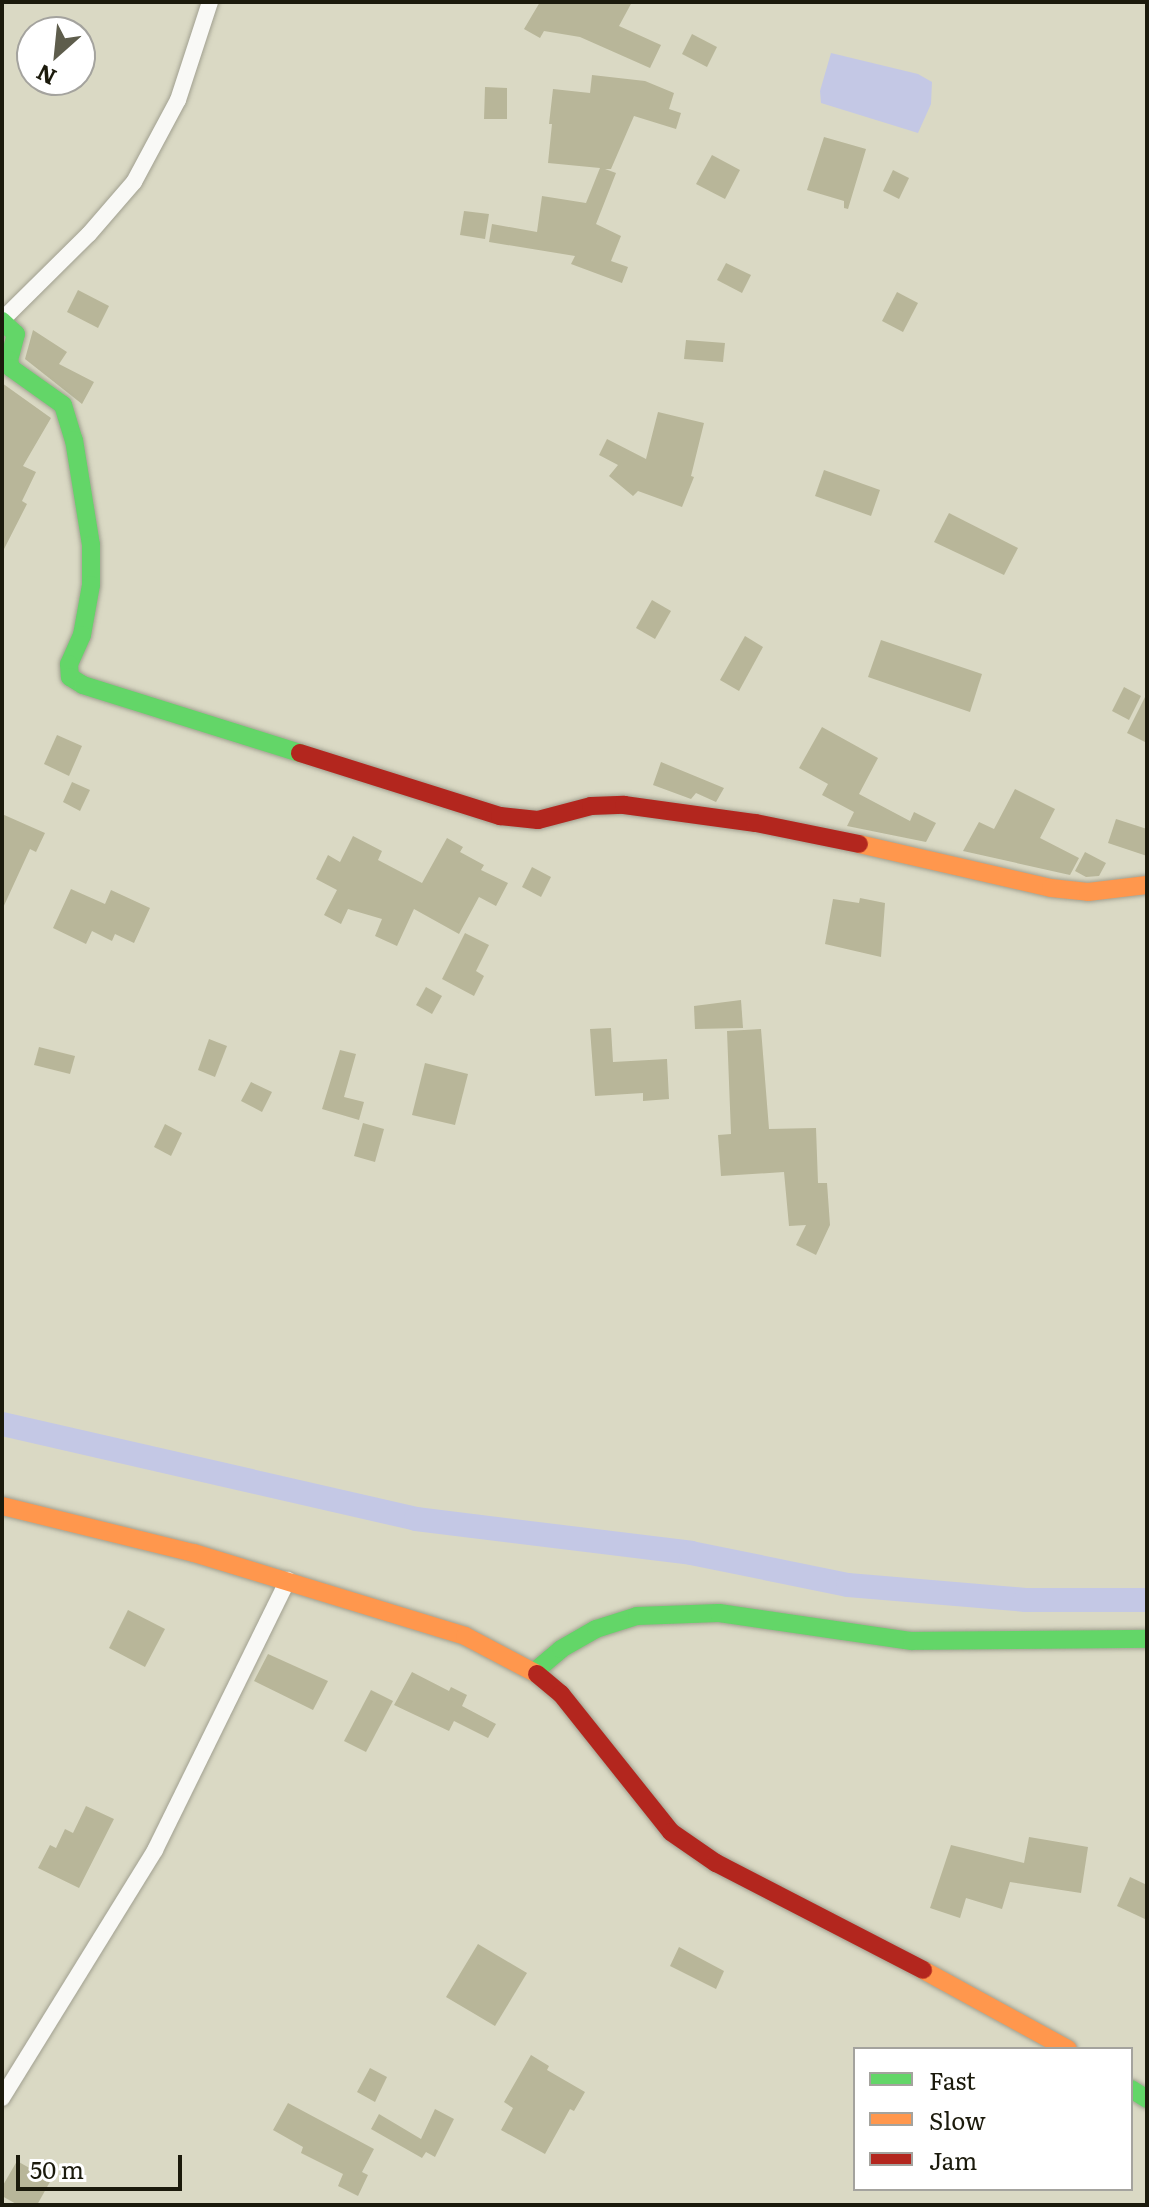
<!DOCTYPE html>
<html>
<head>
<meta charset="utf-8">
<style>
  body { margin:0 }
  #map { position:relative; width:1149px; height:2207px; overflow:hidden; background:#dad9c4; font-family:Literata,serif }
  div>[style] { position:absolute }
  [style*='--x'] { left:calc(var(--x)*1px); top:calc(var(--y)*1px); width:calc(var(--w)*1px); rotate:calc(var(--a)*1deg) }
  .water>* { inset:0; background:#c4c8e5 }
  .canal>* { height:24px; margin:-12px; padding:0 12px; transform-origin:12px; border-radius:12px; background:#c4c8e5 }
  .building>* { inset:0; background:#b8b699 }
  .roads { filter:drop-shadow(0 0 2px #a1a090) drop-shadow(0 0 2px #a1a090) }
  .street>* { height:16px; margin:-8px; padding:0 8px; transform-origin:8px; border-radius:8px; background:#f9f9f6 }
  .fast>* { height:18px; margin:-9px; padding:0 9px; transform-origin:9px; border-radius:9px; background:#63d668 }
  .slow>* { height:18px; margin:-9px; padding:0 9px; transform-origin:9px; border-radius:9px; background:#ff974d }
  .jam>* { height:18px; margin:-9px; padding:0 9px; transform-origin:9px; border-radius:9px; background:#b3261e }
  span { translate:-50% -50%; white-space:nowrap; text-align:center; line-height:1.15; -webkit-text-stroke:6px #fff; paint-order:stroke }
  .frame { position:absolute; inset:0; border:4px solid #1b1a0c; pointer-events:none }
  .legend { position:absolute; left:853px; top:2047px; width:280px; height:144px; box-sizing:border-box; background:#fff; border:2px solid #a4a39e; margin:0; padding:10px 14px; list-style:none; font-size:24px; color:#1b1a0c }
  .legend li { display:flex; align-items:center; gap:16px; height:40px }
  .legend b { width:40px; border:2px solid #a4a39e }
  .north { position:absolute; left:16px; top:16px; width:80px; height:80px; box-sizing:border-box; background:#fff; border:2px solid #a4a39e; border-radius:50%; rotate:207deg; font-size:22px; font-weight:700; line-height:32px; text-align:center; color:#1b1a0c }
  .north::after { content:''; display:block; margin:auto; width:28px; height:36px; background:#5e5d4c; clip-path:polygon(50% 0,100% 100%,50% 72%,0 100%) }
  .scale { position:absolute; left:16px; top:2155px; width:166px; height:36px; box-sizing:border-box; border:4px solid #1b1a0c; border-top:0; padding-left:10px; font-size:24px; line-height:28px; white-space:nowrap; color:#1b1a0c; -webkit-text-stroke:6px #fff; paint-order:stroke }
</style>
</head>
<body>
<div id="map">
  <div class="water">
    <div style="clip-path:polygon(831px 53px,918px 74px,932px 82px,931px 104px,918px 133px,821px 103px,820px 91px)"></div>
  </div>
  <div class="canal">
    <div style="--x:2;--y:1424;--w:425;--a:12.9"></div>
    <div style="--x:416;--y:1519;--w:277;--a:7"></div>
    <div style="--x:691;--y:1553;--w:160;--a:11.5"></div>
    <div style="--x:848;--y:1585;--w:178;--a:4.8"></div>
    <div style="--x:1025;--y:1600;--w:122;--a:0"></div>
  </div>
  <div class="building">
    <div style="clip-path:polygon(540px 2px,632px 2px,619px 26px,661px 45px,650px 68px,580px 37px,544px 31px,540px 38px,524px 29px)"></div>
    <div style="clip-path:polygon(692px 34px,717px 47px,707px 67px,682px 54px)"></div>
    <div style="clip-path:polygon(592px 75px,645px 81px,674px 93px,669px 109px,681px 113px,676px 129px,634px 116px,611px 169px,605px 169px,616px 173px,596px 224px,621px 236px,611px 261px,628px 267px,622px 283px,571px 264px,575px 256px,489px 242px,492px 224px,537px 232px,542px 196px,586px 203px,600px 168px,548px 163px,552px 124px,549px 124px,553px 89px,590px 93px)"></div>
    <div style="clip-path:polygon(485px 87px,507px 88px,507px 119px,484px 119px)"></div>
    <div style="clip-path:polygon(824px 137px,866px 149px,848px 209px,844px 208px,844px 201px,807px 190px)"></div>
    <div style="clip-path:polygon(712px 155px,740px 170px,725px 199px,696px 184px)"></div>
    <div style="clip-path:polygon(893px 170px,909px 178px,899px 199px,883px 191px)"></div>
    <div style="clip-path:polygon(464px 211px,489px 214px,485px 239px,460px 235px)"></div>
    <div style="clip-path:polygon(726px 263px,751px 275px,742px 293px,717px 280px)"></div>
    <div style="clip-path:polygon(78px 290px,109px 306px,98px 328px,67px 312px)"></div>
    <div style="clip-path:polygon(897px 292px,918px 303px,903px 332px,882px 321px)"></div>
    <div style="clip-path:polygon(33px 330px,67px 352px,59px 364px,94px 382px,82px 404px,25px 359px)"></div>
    <div style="clip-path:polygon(686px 340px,725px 343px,723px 362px,684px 359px)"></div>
    <div style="clip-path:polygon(2px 383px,51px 418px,23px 466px,36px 472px,22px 501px,27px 504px,2px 553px)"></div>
    <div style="clip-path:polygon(658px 412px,704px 423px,691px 476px,694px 477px,682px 507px,638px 491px,633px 496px,609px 476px,618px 465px,599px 455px,607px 439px,646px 459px)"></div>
    <div style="clip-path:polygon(824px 470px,880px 490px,871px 516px,815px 496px)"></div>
    <div style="clip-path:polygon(949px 513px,1018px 548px,1004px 575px,934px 542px)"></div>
    <div style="clip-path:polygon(652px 600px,671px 611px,655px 639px,636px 628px)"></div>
    <div style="clip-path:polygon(745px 636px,763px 647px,739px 691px,720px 680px)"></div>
    <div style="clip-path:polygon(881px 640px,982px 674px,970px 712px,868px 677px)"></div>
    <div style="clip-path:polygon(1124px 687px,1141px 696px,1129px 720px,1112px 711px)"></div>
    <div style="clip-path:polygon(1147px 693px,1147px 743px,1127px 733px)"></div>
    <div style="clip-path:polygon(822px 727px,878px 758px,859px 794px,910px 821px,914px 812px,936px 823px,926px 842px,847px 826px,854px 812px,822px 795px,828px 784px,799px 768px)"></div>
    <div style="clip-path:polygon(57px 735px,82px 746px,69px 776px,44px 764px)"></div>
    <div style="clip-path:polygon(661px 762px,724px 788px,716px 802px,696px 793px,691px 799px,653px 785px)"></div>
    <div style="clip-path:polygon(72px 782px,90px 790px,80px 811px,63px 802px)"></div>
    <div style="clip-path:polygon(1015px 789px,1055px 809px,1040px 838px,1079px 858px,1070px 875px,963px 851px,979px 822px,994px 829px)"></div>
    <div style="clip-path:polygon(2px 814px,45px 833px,36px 852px,30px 849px,2px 910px)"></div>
    <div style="clip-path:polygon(1116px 819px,1147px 829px,1147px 856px,1108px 843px)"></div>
    <div style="clip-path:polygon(353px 836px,382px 851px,378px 860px,422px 883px,447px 838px,463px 847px,460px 852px,484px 865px,481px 870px,508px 883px,496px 906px,479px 897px,459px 934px,414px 909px,397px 946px,375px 936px,382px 919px,348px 909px,341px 924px,324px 915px,337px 890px,316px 879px,328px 855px,340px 862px)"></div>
    <div style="clip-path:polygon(1085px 852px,1106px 863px,1099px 876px,1086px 877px,1075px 871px)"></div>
    <div style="clip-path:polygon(532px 867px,551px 877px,541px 897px,522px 887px)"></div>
    <div style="clip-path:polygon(71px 889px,105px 904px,111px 890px,150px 908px,134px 943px,115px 934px,112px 941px,92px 931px,86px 944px,53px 928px)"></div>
    <div style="clip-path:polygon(860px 898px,885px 903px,881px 957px,825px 944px,833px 899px,859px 903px)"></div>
    <div style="clip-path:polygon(465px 933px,489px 945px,476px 971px,484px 976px,474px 996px,442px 979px)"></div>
    <div style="clip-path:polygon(426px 987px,442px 996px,432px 1014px,416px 1005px)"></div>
    <div style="clip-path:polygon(741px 1000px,743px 1028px,695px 1029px,694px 1006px)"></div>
    <div style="clip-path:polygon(611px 1028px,613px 1062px,667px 1059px,669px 1099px,643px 1101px,643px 1093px,595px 1096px,590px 1029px)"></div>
    <div style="clip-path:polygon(761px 1029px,769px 1129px,816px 1128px,818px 1183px,827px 1183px,830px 1225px,816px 1255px,796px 1245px,806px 1225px,789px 1226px,784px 1172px,721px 1176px,718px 1135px,731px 1134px,727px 1031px)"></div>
    <div style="clip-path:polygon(209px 1039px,227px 1046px,215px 1077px,198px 1070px)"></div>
    <div style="clip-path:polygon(39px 1047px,75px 1056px,70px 1074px,34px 1065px)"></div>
    <div style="clip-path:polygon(340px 1050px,356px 1054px,344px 1097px,364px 1102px,359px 1120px,322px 1109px)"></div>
    <div style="clip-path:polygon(425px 1063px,468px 1074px,455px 1125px,412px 1115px)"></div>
    <div style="clip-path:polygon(251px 1082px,272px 1092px,262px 1112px,241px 1101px)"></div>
    <div style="clip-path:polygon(363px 1123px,384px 1129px,375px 1162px,354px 1156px)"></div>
    <div style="clip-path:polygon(165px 1124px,182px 1133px,171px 1156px,154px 1147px)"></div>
    <div style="clip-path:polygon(128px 1610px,165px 1629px,145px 1667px,109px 1648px)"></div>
    <div style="clip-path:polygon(268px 1654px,328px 1681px,313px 1710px,254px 1681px)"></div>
    <div style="clip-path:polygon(412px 1672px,449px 1691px,451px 1687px,467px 1695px,462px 1706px,496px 1724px,488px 1738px,454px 1721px,449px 1731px,394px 1705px)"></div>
    <div style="clip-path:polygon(371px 1690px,393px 1701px,366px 1752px,344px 1741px)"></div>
    <div style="clip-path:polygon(86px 1806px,114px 1819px,79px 1888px,38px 1868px,50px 1845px,56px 1848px,65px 1829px,73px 1833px)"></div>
    <div style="clip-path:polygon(1029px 1837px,1088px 1847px,1081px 1893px,1010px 1882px,1002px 1909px,966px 1898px,960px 1918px,930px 1908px,951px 1845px,1024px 1863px)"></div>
    <div style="clip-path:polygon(1130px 1877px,1147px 1885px,1147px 1920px,1117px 1906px)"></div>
    <div style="clip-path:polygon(478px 1944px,527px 1973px,495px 2026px,446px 1997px)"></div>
    <div style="clip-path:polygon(679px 1947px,724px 1971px,716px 1989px,670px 1966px)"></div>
    <div style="clip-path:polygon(531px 2055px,549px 2066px,547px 2070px,585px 2092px,574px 2111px,570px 2109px,545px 2154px,501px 2130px,513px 2108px,504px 2102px)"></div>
    <div style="clip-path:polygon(370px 2068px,387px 2077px,375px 2102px,357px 2092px)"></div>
    <div style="clip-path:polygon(288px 2103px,374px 2149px,362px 2172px,368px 2175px,358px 2196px,338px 2186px,343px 2174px,301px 2153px,303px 2147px,273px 2130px)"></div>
    <div style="clip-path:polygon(435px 2109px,454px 2119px,435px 2157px,426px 2152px,422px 2158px,371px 2129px,379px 2114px,421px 2139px)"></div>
    <div style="clip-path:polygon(17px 2161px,51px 2180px,37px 2205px,18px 2205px,2px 2196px,2px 2187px)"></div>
  </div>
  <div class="roads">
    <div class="street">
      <div style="--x:2;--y:320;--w:122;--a:-44.7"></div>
      <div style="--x:89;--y:234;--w:69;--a:-49.1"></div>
      <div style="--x:134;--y:182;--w:93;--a:-61.8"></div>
      <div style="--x:178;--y:100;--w:103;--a:-71.9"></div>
      <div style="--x:2;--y:2098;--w:291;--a:-58.3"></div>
      <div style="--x:155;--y:1850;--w:301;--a:-63.8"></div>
    </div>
    <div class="fast">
      <div style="--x:2;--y:321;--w:19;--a:43"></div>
      <div style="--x:16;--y:334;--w:27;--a:105"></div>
      <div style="--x:9;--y:360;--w:8;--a:76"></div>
      <div style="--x:11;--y:368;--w:64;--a:35.4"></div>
      <div style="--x:63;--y:405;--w:37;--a:73"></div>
      <div style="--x:74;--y:440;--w:106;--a:80.8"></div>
      <div style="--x:91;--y:545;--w:40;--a:90"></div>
      <div style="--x:91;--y:585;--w:51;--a:100.2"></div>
      <div style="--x:82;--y:635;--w:32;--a:114"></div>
      <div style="--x:69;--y:664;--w:13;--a:86"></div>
      <div style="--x:70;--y:677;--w:15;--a:32"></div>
      <div style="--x:83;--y:685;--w:227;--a:17.4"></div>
      <div style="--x:534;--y:1672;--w:35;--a:-40"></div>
      <div style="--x:561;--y:1649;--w:40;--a:-29.7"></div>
      <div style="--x:596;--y:1629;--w:43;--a:-17.6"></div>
      <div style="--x:637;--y:1616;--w:82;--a:-2.1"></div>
      <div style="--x:719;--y:1613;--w:195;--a:8.3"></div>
      <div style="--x:912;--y:1641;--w:235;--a:-0.5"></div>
      <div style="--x:1131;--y:2089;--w:19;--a:32"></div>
    </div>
    <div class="slow">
      <div style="--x:859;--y:844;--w:197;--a:12.9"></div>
      <div style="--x:1051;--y:888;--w:37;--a:6"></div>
      <div style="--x:1088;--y:892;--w:59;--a:-6.8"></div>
      <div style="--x:2;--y:1506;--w:198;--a:13.8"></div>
      <div style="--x:194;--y:1553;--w:283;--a:17"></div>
      <div style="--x:465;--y:1636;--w:81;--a:27.8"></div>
      <div style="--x:923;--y:1970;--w:165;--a:28.6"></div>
    </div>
    <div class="jam">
      <div style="--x:300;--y:753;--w:210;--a:17.5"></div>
      <div style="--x:500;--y:816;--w:38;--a:6"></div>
      <div style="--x:538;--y:820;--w:55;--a:-14.8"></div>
      <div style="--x:591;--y:806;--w:33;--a:-2"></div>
      <div style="--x:624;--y:805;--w:133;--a:7.8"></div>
      <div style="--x:756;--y:823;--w:105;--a:11.5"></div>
      <div style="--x:537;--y:1674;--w:31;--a:40"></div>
      <div style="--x:561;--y:1694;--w:176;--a:51.4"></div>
      <div style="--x:671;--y:1832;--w:55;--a:34.6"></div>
      <div style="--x:716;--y:1863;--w:233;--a:27.3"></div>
    </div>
  </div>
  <div class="frame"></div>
  <ul class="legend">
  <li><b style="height:10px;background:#63d668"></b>Fast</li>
  <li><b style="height:10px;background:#ff974d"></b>Slow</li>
  <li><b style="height:10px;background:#b3261e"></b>Jam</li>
  </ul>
  <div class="north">N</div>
  <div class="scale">50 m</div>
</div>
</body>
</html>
